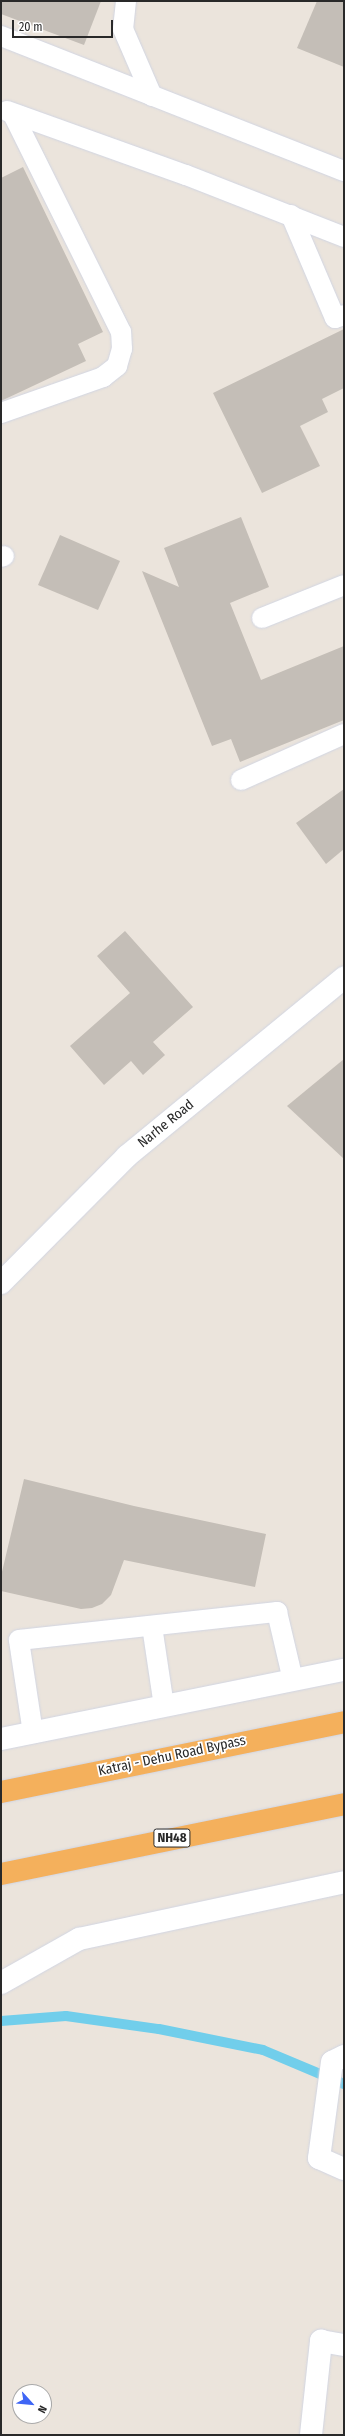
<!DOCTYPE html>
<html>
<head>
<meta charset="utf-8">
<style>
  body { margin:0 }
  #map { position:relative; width:345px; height:2436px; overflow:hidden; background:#ebe4dc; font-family:"Fira Sans Condensed",sans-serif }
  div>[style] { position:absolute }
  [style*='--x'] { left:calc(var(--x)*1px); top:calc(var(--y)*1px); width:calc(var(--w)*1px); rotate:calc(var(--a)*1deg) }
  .stream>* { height:10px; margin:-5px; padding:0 5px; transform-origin:5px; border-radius:5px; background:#71ceeb }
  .building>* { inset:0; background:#c4beb7 }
  .roads { filter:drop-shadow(0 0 1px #d1d5e2) drop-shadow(0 0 1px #d1d5e2) }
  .service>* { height:20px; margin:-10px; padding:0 10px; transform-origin:10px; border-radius:10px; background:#fff }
  .minor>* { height:22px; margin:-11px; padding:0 11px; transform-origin:11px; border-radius:11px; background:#fff }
  .tertiary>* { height:22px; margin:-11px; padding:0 11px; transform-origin:11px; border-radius:11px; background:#fff }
  .trunk>* { height:22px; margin:-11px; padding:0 11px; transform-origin:11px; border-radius:11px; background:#f4b05c }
  span { translate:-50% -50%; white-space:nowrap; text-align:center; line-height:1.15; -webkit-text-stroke:3.5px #fff; paint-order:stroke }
  .shield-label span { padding:1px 3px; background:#fff; border:1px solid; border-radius:3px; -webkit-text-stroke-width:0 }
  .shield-label { font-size:13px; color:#292929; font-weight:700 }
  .street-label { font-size:14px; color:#292929 }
  .frame { position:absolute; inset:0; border:2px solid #292929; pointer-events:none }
  .north { position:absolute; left:12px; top:2384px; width:40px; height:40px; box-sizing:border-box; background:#fff; border:1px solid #a9a9a9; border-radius:50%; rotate:117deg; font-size:11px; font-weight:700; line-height:16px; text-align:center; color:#292929 }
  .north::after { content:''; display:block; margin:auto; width:14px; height:18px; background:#3f66f5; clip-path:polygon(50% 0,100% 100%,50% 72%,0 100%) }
  .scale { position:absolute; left:12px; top:20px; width:101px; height:18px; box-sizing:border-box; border:2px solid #292929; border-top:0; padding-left:5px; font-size:12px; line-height:14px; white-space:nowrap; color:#292929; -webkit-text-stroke:3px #fff; paint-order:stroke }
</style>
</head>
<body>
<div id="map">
  <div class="stream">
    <div style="--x:1;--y:2021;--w:65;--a:-4.4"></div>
    <div style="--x:66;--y:2016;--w:94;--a:8"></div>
    <div style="--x:159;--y:2029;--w:106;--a:11.4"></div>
    <div style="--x:263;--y:2050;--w:88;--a:22.8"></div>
  </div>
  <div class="building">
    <div style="clip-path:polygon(1px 1px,101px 1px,84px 45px,1px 14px)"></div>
    <div style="clip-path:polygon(317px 1px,344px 1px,344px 67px,297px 48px)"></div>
    <div style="clip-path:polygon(23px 167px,103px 332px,78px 344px,86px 361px,1px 401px,1px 178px)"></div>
    <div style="clip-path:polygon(344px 329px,344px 388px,322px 399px,328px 412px,300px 426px,320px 466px,262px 493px,213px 393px)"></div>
    <div style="clip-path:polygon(241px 517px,269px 587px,230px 603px,261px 680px,344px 646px,344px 720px,240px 762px,231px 739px,212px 746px,142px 571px,179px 587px,164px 548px)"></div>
    <div style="clip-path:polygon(60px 535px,120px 561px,98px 610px,38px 585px)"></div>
    <div style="clip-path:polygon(344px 789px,344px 849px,326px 864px,296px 823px)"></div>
    <div style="clip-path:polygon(125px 931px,193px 1007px,153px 1042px,165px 1055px,143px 1075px,131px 1061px,104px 1085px,70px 1046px,130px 993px,97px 956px)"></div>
    <div style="clip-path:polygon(344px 1059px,344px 1159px,287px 1106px)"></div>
    <div style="clip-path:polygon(24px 1479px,134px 1506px,266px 1534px,255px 1587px,124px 1560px,111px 1595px,102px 1604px,92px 1608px,81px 1609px,1px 1591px,1px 1576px)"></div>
  </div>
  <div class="roads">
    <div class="service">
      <div style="--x:126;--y:1;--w:28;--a:96"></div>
      <div style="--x:123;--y:29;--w:73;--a:66.6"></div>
      <div style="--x:1;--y:36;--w:369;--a:21.5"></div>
      <div style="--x:7;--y:111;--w:190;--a:19.7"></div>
      <div style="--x:186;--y:175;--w:170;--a:21.4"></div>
      <div style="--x:291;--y:215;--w:112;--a:66.9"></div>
      <div style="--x:335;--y:318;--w:9;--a:-18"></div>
      <div style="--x:1;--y:413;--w:108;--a:-19.4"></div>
      <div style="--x:103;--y:377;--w:18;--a:-38"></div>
      <div style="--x:117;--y:366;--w:18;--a:-74"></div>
      <div style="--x:122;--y:349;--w:17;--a:-93"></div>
      <div style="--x:121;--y:332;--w:243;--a:-116.4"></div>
      <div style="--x:1;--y:557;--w:3;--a:-18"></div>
      <div style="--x:262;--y:618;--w:88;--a:-21.9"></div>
      <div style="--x:241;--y:780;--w:113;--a:-24.1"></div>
      <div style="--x:152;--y:1626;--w:81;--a:81.5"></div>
      <div style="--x:33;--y:1733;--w:94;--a:-98.6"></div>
      <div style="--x:19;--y:1640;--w:260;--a:-6.2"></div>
      <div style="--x:277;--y:1612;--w:70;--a:76.8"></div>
    </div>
    <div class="minor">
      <div style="--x:1;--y:1983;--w:90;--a:-29.4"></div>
      <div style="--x:79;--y:1939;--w:271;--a:-12.1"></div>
      <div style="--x:344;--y:2056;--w:13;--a:153"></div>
      <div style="--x:332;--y:2062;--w:97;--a:97.7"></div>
      <div style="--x:319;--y:2158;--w:27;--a:24"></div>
      <div style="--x:311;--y:2435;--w:95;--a:-83.9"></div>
      <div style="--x:321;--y:2341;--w:23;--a:10"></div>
    </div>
    <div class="tertiary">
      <div style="--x:1;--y:1283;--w:179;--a:-45.2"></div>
      <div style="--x:127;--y:1156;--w:281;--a:-39.4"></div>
      <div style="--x:1;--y:1739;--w:350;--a:-11.4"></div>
    </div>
    <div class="trunk">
      <div style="--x:1;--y:1792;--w:350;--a:-11.5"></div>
      <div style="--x:1;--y:1874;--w:350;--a:-11.5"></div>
    </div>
  </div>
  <div class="shield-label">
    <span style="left:172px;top:1838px">NH48</span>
  </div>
  <div class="street-label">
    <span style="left:166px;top:1124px;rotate:-39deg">Narhe Road</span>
    <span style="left:172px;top:1756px;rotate:-12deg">Katraj - Dehu Road Bypass</span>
  </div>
  <div class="frame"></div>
  <div class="north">N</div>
  <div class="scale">20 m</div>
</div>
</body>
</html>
